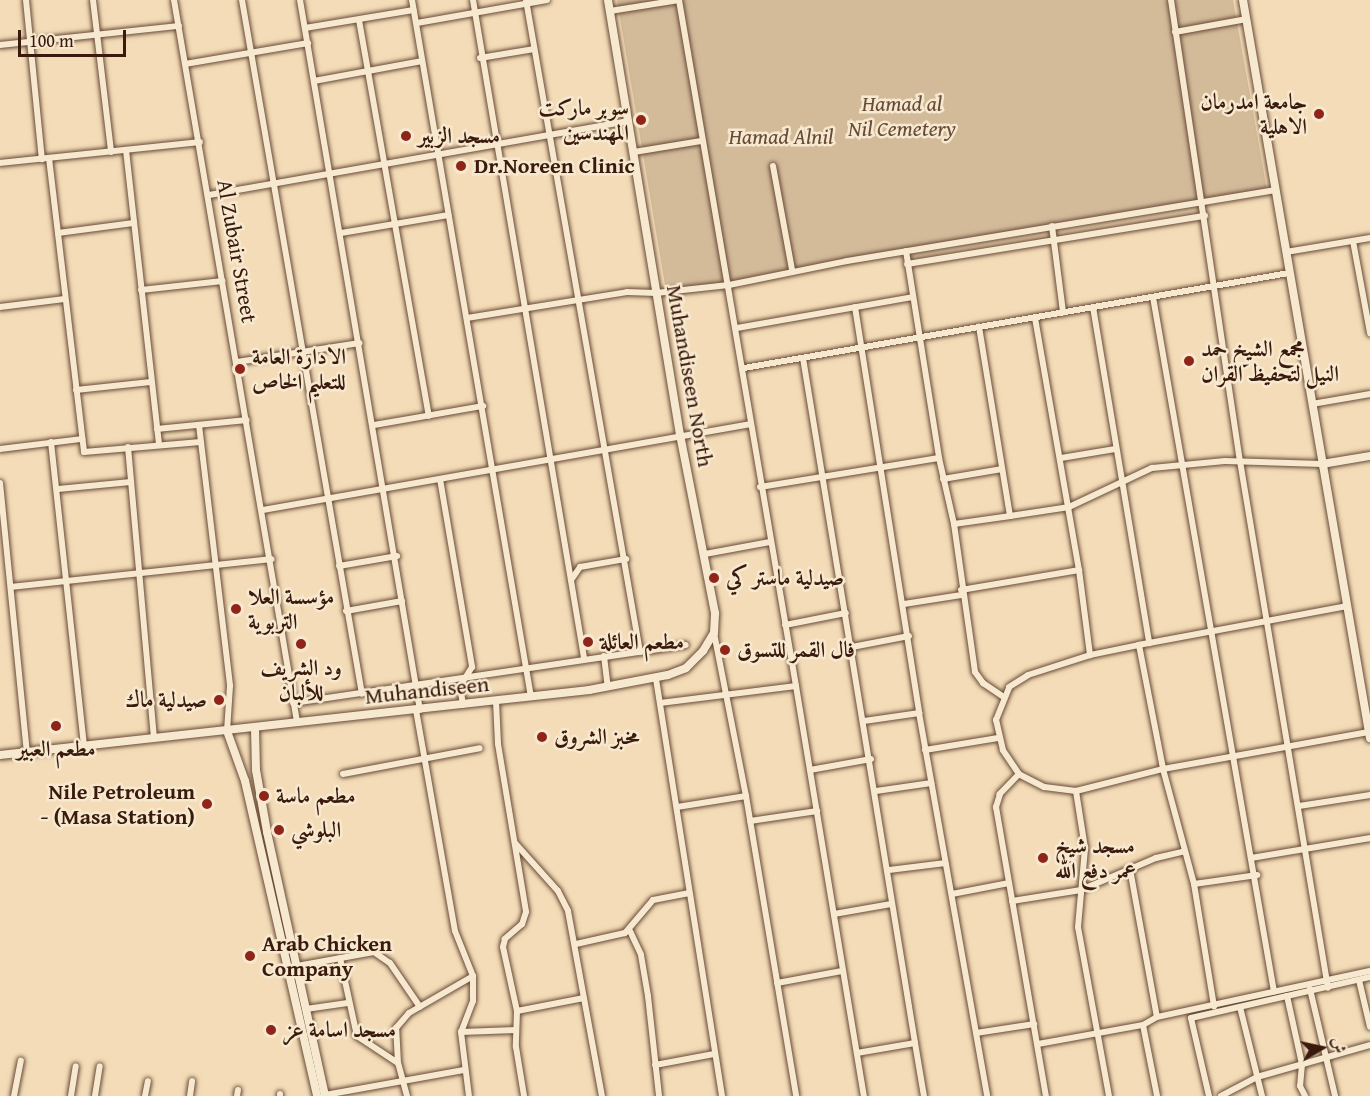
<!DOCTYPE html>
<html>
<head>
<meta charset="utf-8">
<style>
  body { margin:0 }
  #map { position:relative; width:1370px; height:1096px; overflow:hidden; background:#f3dcb7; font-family:"Gentium Book Plus",Amiri,serif }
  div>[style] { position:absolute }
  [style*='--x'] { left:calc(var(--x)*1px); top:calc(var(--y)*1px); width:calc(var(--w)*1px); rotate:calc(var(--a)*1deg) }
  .green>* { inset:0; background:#d3bb9a }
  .roads { filter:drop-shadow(0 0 2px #684a37) drop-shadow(0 0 2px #684a37) }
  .street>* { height:6px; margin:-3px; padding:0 3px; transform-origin:3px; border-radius:3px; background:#f7e8d0 }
  .secondary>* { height:8px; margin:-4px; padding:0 4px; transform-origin:4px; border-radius:4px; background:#f7e8d0 }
  .dots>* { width:16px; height:16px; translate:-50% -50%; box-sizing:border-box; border:3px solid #f7e8d0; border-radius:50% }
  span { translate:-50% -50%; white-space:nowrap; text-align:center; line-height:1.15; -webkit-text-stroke:5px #f7e8d0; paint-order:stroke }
  .poi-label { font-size:22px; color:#391a0c; font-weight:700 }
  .right { translate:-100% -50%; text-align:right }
  .left { translate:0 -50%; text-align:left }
  .park-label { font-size:22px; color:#674a37; font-style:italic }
  .street-label { font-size:22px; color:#391a0c }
  .north { position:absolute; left:1292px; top:1018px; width:60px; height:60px; -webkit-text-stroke:4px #f7e8d0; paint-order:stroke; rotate:81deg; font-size:16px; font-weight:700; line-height:24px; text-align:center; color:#391a0c }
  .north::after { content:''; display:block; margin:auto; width:21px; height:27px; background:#391a0c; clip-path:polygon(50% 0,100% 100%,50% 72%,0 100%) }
  .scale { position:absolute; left:18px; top:30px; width:108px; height:27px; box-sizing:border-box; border:3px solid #391a0c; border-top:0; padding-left:8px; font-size:18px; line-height:21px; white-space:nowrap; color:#391a0c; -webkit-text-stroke:4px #f7e8d0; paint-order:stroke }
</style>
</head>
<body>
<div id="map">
  <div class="green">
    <div style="clip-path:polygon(617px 0,1233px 0,1267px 190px,667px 297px)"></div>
  </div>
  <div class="roads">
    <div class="street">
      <div style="--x:26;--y:0;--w:160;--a:84.3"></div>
      <div style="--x:93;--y:0;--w:153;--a:83.2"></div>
      <div style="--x:174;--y:0;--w:732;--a:80.33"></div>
      <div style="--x:242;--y:0;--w:704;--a:80.19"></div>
      <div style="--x:300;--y:0;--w:720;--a:80.41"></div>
      <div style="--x:412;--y:0;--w:707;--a:80.31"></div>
      <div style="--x:473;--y:0;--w:667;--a:80.42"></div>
      <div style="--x:526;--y:0;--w:662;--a:80.08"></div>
      <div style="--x:679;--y:0;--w:696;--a:80.32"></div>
      <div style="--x:1171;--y:0;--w:466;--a:81.5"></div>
      <div style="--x:1240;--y:461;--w:534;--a:80.52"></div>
      <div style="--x:610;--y:11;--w:70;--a:-9.1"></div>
      <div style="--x:359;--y:20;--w:402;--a:80"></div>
      <div style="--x:417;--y:23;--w:132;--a:-10"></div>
      <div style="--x:305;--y:28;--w:110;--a:-9.4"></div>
      <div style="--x:1175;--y:32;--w:73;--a:-10.2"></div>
      <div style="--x:0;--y:45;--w:180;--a:-6.1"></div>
      <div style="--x:480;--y:58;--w:55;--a:-9.5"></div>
      <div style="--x:185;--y:64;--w:125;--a:-9.7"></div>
      <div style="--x:314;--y:81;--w:110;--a:-10.5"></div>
      <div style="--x:126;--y:150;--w:296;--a:83.6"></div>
      <div style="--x:634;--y:152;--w:68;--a:-9.3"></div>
      <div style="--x:49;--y:158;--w:296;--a:83.2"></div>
      <div style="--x:84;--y:452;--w:117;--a:-4.9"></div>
      <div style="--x:0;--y:163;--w:201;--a:-6"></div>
      <div style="--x:773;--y:166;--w:106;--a:79.6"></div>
      <div style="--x:209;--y:195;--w:426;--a:-10"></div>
      <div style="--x:1052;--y:226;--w:87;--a:82.7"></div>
      <div style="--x:58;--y:233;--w:76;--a:-7.6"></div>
      <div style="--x:341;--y:233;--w:109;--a:-9.5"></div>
      <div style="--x:1353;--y:241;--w:94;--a:79.5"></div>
      <div style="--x:906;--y:251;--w:210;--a:80.9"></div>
      <div style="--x:939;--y:458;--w:68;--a:77.2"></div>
      <div style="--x:954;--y:524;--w:149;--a:81.9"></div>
      <div style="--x:975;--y:672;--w:14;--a:54"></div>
      <div style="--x:983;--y:683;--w:25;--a:34"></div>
      <div style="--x:1286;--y:252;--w:85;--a:-9.5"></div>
      <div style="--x:907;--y:264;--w:302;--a:-9.2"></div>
      <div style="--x:141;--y:290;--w:82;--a:-6.3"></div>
      <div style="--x:1153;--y:297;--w:705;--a:80.12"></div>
      <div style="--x:0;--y:307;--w:65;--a:-7"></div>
      <div style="--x:855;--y:307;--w:411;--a:81"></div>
      <div style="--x:919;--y:713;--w:389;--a:79.9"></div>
      <div style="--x:1093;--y:307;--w:341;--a:80.5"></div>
      <div style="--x:467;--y:318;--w:162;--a:-9.2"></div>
      <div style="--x:627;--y:292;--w:29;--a:2"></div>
      <div style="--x:656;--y:293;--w:73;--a:-6.3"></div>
      <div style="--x:729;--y:285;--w:120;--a:-11.5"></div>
      <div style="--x:847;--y:261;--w:433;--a:-9.4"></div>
      <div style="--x:1035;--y:318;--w:256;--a:80.1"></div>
      <div style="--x:737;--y:328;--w:178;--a:-10"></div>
      <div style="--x:803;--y:358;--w:694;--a:80.71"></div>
      <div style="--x:915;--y:1043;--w:59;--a:170.2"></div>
      <div style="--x:237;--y:362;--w:124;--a:-8.8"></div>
      <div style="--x:744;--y:368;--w:553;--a:-9.89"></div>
      <div style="--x:76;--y:390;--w:75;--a:-6.1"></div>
      <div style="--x:1312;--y:404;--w:59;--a:-9.8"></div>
      <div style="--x:199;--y:425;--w:263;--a:83.2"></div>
      <div style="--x:230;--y:686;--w:45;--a:93.8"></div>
      <div style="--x:374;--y:425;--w:111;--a:-9.9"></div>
      <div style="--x:157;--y:429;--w:90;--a:-5.7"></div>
      <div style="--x:51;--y:442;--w:306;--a:83.8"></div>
      <div style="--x:128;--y:447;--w:292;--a:84.9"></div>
      <div style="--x:0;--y:449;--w:83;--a:-7"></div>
      <div style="--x:1061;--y:458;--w:55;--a:-9.5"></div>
      <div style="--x:440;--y:479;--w:191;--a:80.3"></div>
      <div style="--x:472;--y:667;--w:22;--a:122"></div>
      <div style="--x:460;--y:686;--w:19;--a:81"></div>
      <div style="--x:943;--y:479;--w:60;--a:-9.6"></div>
      <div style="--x:0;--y:483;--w:270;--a:84.3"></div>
      <div style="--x:760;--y:487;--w:181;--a:-9.2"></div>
      <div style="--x:58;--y:489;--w:73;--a:-5.5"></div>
      <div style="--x:263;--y:510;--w:494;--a:-10"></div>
      <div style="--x:1010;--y:516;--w:60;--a:-8.7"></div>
      <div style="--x:1069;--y:507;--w:92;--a:-25.2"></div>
      <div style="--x:1152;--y:468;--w:73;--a:-5.5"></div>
      <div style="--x:1225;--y:461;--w:97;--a:1.8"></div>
      <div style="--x:954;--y:524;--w:57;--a:-8.1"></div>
      <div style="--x:1010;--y:516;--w:192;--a:-99.3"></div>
      <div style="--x:705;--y:554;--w:66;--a:-10.5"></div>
      <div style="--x:339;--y:566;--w:59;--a:-9.8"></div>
      <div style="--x:571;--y:580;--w:16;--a:-55"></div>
      <div style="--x:580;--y:567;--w:47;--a:-9.9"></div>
      <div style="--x:11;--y:587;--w:262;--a:-6.1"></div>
      <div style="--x:961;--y:590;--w:120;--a:-9.6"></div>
      <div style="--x:1079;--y:570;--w:86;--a:82.6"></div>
      <div style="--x:904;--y:604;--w:58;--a:-9"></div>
      <div style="--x:1347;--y:606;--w:212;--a:169.4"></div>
      <div style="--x:1139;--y:645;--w:126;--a:79"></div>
      <div style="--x:1163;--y:769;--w:209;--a:-10.2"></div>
      <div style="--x:346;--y:611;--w:57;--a:-10.1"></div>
      <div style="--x:785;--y:625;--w:62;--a:-11.1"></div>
      <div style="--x:714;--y:633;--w:166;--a:78.9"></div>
      <div style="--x:746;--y:796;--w:304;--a:80.5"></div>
      <div style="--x:852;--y:647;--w:58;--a:-10.9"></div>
      <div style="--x:604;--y:656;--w:31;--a:83"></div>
      <div style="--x:656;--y:679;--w:422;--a:81"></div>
      <div style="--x:496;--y:701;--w:43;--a:87.3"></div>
      <div style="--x:498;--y:744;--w:170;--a:80.5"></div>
      <div style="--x:526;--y:912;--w:13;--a:108"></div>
      <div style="--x:522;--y:924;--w:23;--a:139"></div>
      <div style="--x:505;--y:939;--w:8;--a:104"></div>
      <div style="--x:503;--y:947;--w:66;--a:77.7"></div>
      <div style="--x:517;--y:1011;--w:36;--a:92"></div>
      <div style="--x:516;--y:1047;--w:50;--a:80.7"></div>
      <div style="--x:293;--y:703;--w:397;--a:-8.4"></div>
      <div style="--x:660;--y:703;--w:137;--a:-7.1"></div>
      <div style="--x:796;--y:686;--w:416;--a:80.6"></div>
      <div style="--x:416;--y:710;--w:224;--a:80"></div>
      <div style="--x:455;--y:931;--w:48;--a:68.2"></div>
      <div style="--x:473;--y:976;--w:25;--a:90"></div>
      <div style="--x:473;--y:1001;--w:33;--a:111"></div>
      <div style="--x:461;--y:1032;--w:64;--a:82.9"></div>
      <div style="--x:864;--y:721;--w:56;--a:-8.3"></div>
      <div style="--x:925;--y:750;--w:74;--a:-9.3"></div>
      <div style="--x:810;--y:770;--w:62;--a:-10.2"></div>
      <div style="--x:343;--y:774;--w:139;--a:-10.7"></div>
      <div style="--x:1019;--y:774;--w:28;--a:134"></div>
      <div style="--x:1000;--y:794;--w:14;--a:107"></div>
      <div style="--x:996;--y:807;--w:293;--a:80.2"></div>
      <div style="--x:876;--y:791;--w:56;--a:-8.3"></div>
      <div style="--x:1076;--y:791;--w:90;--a:-14.2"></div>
      <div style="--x:1163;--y:769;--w:119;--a:74.9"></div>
      <div style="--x:1194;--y:884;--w:124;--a:80.7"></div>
      <div style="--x:1299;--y:806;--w:72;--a:-8.8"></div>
      <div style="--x:677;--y:807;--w:70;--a:-9.1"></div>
      <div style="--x:750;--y:821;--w:68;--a:-8.5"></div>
      <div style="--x:515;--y:843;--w:64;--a:48.1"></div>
      <div style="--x:558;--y:891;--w:22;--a:63"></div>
      <div style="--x:568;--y:911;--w:188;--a:79.6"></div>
      <div style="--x:1251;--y:858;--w:121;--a:-9.5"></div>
      <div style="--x:1130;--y:869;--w:150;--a:79.7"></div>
      <div style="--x:889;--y:870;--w:57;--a:-7"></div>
      <div style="--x:1194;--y:884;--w:64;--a:-8.1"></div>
      <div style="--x:952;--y:894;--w:58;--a:-10.9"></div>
      <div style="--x:1012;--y:901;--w:70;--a:-9.1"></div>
      <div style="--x:1081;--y:890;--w:82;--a:-23.1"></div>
      <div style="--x:1156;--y:858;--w:28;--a:-13"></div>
      <div style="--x:834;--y:914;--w:58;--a:-10"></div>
      <div style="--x:630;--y:931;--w:26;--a:65"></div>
      <div style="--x:641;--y:955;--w:42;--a:80.3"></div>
      <div style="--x:648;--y:996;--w:101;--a:83.7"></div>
      <div style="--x:576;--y:944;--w:50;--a:-12.7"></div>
      <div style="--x:625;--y:933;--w:43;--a:-49.7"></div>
      <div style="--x:653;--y:900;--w:37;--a:-11"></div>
      <div style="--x:340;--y:958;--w:80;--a:77.7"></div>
      <div style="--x:357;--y:1036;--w:49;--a:33.4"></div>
      <div style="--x:297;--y:966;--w:78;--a:-10.3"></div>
      <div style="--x:374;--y:952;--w:19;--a:35"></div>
      <div style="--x:390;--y:963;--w:53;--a:55.7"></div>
      <div style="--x:1359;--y:980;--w:48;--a:76.8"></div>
      <div style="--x:777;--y:983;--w:66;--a:-10.5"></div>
      <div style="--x:1310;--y:989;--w:110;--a:76.8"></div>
      <div style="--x:1287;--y:996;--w:70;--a:77.6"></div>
      <div style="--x:1302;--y:1064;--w:22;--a:95"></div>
      <div style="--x:1300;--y:1086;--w:11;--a:63"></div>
      <div style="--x:1240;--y:1007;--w:92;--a:76.1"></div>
      <div style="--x:306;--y:1009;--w:42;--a:-8.1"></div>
      <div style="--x:517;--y:1011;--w:68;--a:-11"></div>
      <div style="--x:1143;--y:1025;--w:72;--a:78.8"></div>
      <div style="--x:461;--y:1032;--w:55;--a:-2.1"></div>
      <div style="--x:976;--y:1033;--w:59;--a:-8.8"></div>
      <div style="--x:915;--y:1043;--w:54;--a:80.4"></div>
      <div style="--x:1038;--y:1044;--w:107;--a:-10.3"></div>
      <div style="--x:1143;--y:1025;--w:16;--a:-30"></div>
      <div style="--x:1157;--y:1017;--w:218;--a:-12.2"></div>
      <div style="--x:655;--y:1065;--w:60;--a:-10.6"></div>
      <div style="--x:325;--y:1095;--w:141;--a:-10.2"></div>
      <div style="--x:14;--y:1096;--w:36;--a:-79"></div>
      <div style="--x:71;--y:1096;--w:30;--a:-81"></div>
      <div style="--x:95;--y:1096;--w:30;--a:-81"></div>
      <div style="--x:145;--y:1096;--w:15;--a:-79"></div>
      <div style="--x:190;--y:1096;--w:15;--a:-82"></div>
      <div style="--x:237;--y:1096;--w:6;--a:-81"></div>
      <div style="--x:280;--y:1096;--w:2;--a:-90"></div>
      <div style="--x:407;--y:1096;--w:34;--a:-105"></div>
      <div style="--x:398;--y:1063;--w:35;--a:-93"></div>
      <div style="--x:396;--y:1028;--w:20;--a:-49"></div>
      <div style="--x:409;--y:1013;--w:74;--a:-30"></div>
      <div style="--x:1109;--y:1096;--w:172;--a:-100.4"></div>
      <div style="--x:1078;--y:927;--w:79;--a:-84.9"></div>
      <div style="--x:1085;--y:848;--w:58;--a:-99"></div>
      <div style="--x:1076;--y:791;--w:32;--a:-173"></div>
      <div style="--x:1044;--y:787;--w:28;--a:-153"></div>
      <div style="--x:1019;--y:774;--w:29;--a:-124"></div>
      <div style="--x:1003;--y:750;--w:31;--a:-103"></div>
      <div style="--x:996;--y:720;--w:35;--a:-68"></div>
      <div style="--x:1009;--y:687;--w:22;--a:-32"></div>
      <div style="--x:1028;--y:675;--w:65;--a:-17.9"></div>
      <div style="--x:1090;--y:655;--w:50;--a:-11.5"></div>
      <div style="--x:1209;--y:1096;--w:80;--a:-103"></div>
      <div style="--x:1191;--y:1018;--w:184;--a:-12.9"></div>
      <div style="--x:1221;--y:1096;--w:41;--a:-27.8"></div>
      <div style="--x:1257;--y:1077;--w:117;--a:-15.8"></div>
    </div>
    <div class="secondary">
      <div style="--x:1243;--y:0;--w:749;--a:80.24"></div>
      <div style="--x:1322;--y:464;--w:49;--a:-9.5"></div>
      <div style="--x:255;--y:729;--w:41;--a:88.6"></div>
      <div style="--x:256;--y:770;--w:63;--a:79.9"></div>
      <div style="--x:267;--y:832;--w:270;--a:77.6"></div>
      <div style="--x:227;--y:731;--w:53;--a:70.2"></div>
      <div style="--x:245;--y:781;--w:323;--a:77.1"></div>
      <div style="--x:0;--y:755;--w:593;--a:-6.3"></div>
      <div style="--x:589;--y:690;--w:80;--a:-10.8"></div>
      <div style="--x:668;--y:675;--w:19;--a:-21"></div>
      <div style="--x:686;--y:668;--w:24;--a:-45"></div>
      <div style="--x:703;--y:651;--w:21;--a:-59"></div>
      <div style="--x:714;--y:633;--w:20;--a:-87"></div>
      <div style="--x:715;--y:613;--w:181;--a:-101.1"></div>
      <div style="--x:680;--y:435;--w:441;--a:-99.4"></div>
    </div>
  </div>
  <div class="dots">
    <div style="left:1319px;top:114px;background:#8f2418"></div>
    <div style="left:641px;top:120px;background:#8f2418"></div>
    <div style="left:406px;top:136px;background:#8f2418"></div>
    <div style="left:461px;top:166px;background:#8f2418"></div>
    <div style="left:1189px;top:361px;background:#8f2418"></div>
    <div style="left:240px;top:369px;background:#8f2418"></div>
    <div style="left:714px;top:578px;background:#8f2418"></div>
    <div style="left:236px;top:609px;background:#8f2418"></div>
    <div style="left:588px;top:642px;background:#8f2418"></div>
    <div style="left:301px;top:644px;background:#8f2418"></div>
    <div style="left:725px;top:650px;background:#8f2418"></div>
    <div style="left:219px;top:700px;background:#8f2418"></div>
    <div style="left:56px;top:726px;background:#8f2418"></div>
    <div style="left:542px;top:737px;background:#8f2418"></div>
    <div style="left:264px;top:796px;background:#8f2418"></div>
    <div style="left:207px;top:804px;background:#8f2418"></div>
    <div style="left:279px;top:830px;background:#8f2418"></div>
    <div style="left:1043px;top:858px;background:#8f2418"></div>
    <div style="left:250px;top:956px;background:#8f2418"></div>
    <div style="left:271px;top:1030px;background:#8f2418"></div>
  </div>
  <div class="poi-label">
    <span class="right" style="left:1307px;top:114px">جامعة امدرمان<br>الاهلية</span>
    <span class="right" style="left:629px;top:120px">سوبر ماركت<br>المهندسين</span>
    <span class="left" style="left:418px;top:136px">مسجد الزبير</span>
    <span class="left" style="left:474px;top:166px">Dr.Noreen Clinic</span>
    <span class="left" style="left:1201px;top:361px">مجمع الشيخ حمد<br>النيل لتحفيظ القران</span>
    <span class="left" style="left:252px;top:369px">الادارة العامة<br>للتعليم الخاص</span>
    <span class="left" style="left:726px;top:578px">صيدلية ماستر كي</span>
    <span class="left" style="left:248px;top:609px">مؤسسة العلا<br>التربوية</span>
    <span class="left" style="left:600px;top:642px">مطعم العائلة</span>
    <span class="left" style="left:737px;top:650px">فال القمر للتسوق</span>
    <span style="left:301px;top:680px">ود الشريف<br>للألبان</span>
    <span class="right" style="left:207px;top:700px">صيدلية ماك</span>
    <span class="left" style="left:554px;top:737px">مخبز الشروق</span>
    <span style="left:56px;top:749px">مطعم العبير</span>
    <span class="right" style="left:195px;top:804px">Nile Petroleum<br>- (Masa Station)</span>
    <span class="left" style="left:276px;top:796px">مطعم ماسة</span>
    <span class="left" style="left:291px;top:830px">البلوشي</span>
    <span class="left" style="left:1055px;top:858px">مسجد شيخ<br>عمر دفع الله</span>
    <span class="left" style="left:262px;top:956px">Arab Chicken<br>Company</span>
    <span class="left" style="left:283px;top:1030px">مسجد اسامة عز</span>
  </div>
  <div class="park-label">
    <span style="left:902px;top:116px">Hamad al<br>Nil Cemetery</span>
    <span style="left:781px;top:137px">Hamad Alnil</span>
  </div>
  <div class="street-label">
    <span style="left:237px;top:251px;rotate:80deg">Al Zubair Street</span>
    <span style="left:690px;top:376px;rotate:80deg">Muhandiseen North</span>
    <span style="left:427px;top:690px;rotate:-6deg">Muhandiseen</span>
  </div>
  <div class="north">ش</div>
  <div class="scale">100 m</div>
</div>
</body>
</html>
